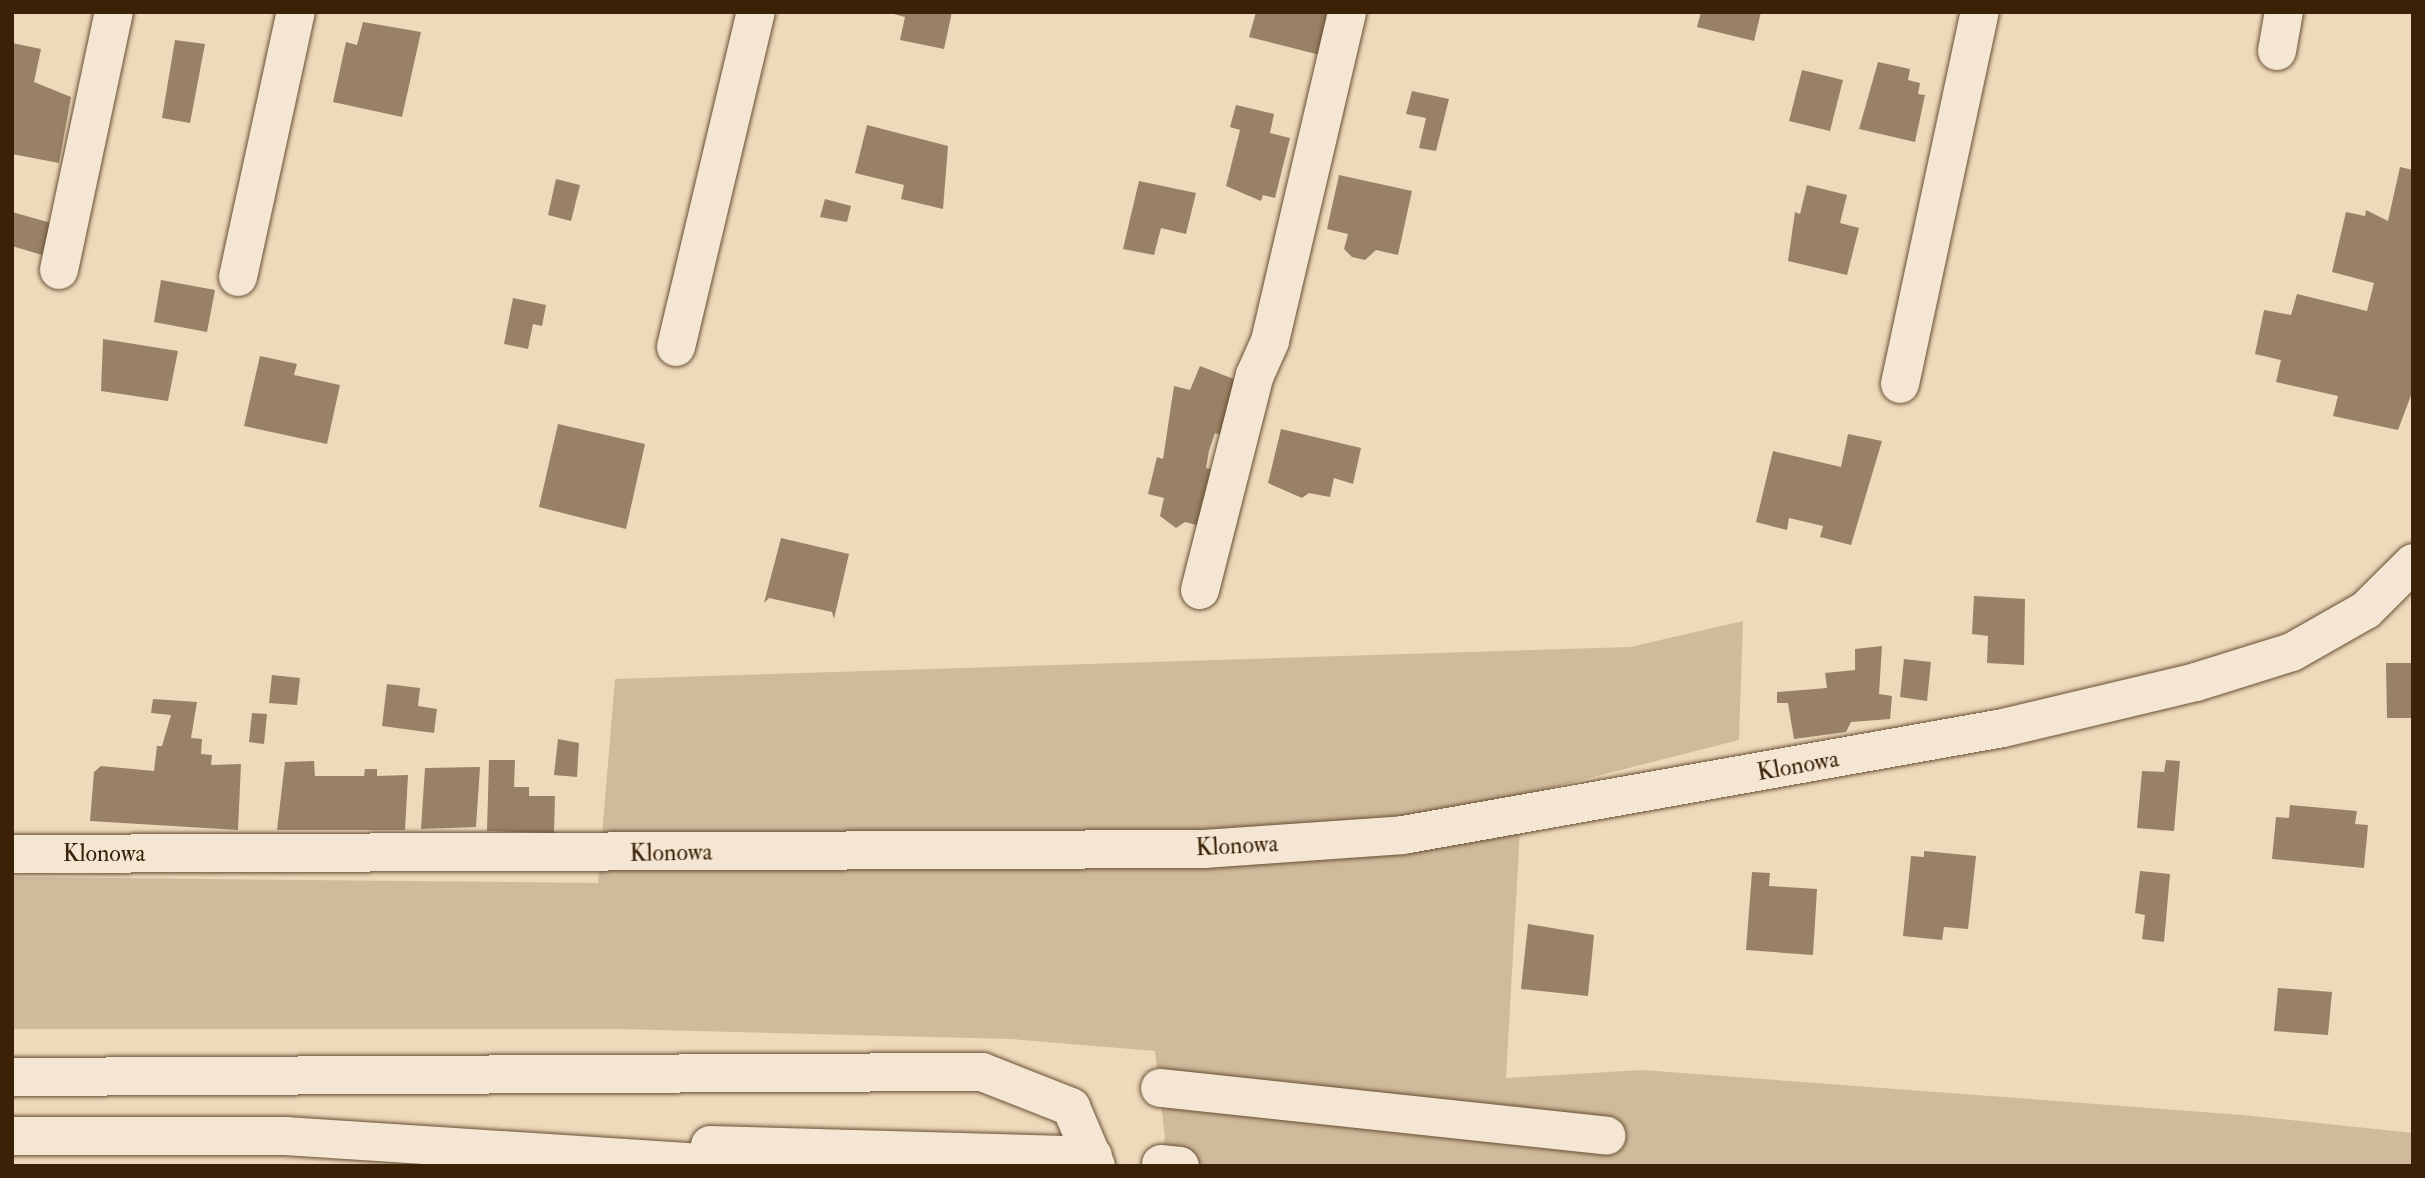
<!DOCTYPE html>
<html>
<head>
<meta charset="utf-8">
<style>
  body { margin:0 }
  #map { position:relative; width:2425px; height:1178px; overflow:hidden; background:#eed9bb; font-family:"IM FELL Double Pica",serif }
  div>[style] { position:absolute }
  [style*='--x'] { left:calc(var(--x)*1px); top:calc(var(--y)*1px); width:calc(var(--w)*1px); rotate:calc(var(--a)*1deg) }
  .green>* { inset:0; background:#d0ba9c }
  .building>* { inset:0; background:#988164 }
  .roads { filter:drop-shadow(0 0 2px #685033) drop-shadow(0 0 2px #685033) }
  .minor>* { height:38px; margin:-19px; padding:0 19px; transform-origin:19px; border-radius:19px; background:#f4e6d3 }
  span { translate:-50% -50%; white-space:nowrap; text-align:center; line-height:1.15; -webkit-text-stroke:5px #f4e6d3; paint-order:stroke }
  .street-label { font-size:24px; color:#3b2206 }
  .frame { position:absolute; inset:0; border:14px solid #3b2206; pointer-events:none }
</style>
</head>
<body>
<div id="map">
  <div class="green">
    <div style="clip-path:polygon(1743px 621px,1739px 740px,1522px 795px,1506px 1078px,1642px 1070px,2243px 1115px,2413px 1133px,2413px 1166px,1158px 1166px,1165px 1137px,1155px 1051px,1011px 1039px,619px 1029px,12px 1029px,12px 877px,598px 883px,615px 679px,1630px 647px)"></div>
  </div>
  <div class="building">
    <div style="clip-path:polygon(886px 12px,952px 12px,944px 49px,900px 40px,905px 17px)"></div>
    <div style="clip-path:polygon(1256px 12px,1330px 12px,1320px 55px,1249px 37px)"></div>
    <div style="clip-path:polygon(1701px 12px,1761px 12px,1754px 41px,1697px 27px)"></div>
    <div style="clip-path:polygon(363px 22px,421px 32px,402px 117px,333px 102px,346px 42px,357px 45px)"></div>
    <div style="clip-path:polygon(175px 40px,205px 44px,190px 123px,162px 118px)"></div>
    <div style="clip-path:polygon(12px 43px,41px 49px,34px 82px,71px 97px,59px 163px,12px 154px)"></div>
    <div style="clip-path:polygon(1878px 62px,1910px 69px,1908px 80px,1920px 83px,1918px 94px,1925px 95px,1915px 142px,1859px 129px)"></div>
    <div style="clip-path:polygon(1802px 70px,1843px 80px,1830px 131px,1789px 121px)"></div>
    <div style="clip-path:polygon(1412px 91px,1449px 99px,1436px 151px,1419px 148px,1426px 118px,1406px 114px)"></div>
    <div style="clip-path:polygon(1236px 105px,1274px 114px,1270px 133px,1290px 138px,1275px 198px,1263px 195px,1261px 201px,1226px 186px,1240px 130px,1230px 127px)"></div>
    <div style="clip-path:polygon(867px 125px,948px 146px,943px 209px,901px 199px,904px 185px,855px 173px)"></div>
    <div style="clip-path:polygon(2400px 167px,2413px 170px,2413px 390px,2398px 430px,2333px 416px,2338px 396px,2276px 382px,2281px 360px,2255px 354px,2264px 310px,2291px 315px,2297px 294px,2367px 311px,2374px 283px,2332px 272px,2346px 212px,2365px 216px,2366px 210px,2388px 221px)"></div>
    <div style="clip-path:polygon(1339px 175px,1412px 191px,1398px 255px,1376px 250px,1365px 260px,1352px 257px,1344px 249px,1348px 234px,1327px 229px)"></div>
    <div style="clip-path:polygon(556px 179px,580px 185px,571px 221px,548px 215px)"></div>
    <div style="clip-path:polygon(1139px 181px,1196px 193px,1186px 234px,1161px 228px,1154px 255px,1123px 249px)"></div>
    <div style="clip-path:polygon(1807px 185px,1847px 195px,1840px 223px,1859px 228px,1847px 275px,1788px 261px,1795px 212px,1800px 214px)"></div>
    <div style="clip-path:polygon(825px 199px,851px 206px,847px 222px,820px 217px)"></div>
    <div style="clip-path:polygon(12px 212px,51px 223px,42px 255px,12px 246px)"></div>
    <div style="clip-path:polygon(161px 280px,215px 290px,207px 332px,154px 322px)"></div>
    <div style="clip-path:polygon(513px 298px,546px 305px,542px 326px,533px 324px,528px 349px,504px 344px)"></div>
    <div style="clip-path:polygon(103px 339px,178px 351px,168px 401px,101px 391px)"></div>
    <div style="clip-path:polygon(260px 356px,297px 364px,294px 375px,340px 385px,327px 444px,244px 426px)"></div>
    <div style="clip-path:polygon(1200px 366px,1239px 381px,1225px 436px,1215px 433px,1209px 451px,1206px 468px,1217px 471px,1204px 527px,1185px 522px,1176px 528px,1160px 516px,1164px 498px,1148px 494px,1157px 457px,1163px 459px,1174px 386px,1190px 390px)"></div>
    <div style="clip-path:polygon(558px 424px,645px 444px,626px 529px,539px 507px)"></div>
    <div style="clip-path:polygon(1281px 429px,1361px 448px,1353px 484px,1334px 478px,1330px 497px,1309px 493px,1302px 498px,1268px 483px)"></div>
    <div style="clip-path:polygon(1848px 434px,1882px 441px,1851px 545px,1820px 537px,1823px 526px,1789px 518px,1787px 530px,1756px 522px,1773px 451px,1841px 467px)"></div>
    <div style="clip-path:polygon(781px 538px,849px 554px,834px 619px,832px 612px,769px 598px,764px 603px)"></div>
    <div style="clip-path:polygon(1974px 596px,2025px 599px,2024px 665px,1987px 663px,1988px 636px,1972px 634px)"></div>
    <div style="clip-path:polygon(1882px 646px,1879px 694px,1892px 696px,1890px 719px,1851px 722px,1846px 732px,1794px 739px,1788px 703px,1777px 703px,1777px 692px,1827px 688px,1825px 673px,1855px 670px,1855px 649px)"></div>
    <div style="clip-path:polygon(1904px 659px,1931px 662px,1927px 701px,1900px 697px)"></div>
    <div style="clip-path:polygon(2386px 663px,2413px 663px,2413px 718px,2387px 718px)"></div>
    <div style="clip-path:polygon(272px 675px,300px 678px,297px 705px,269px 703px)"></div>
    <div style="clip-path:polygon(387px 684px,420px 688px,418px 706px,437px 709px,434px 733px,382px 726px)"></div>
    <div style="clip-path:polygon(153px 699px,197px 702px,191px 738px,202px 739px,201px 754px,212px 755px,211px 765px,241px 764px,238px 830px,90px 821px,94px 772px,101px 766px,154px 771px,157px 746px,162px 746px,171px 715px,151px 713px)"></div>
    <div style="clip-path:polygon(252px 713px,267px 714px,264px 744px,249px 742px)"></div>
    <div style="clip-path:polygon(558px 739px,579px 743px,577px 777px,554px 775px)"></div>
    <div style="clip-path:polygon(489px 760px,515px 760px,514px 787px,529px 787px,529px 796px,555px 796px,554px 833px,487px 831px)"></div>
    <div style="clip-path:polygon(2166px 760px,2180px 761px,2174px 831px,2137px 828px,2142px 771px,2164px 772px)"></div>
    <div style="clip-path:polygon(314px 761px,315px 776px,364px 776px,365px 769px,377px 769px,377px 776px,408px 775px,405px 830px,277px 830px,285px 762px)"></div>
    <div style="clip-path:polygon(480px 767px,476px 827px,421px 829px,425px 768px)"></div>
    <div style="clip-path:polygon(2290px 805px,2357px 811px,2355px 824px,2368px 825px,2364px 868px,2272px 859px,2276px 817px,2289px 818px)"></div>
    <div style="clip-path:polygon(1924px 851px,1976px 856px,1968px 929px,1944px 927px,1942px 940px,1903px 936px,1911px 856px,1924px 857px)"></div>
    <div style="clip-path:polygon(2140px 871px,2170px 874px,2164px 942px,2142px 939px,2145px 915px,2135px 913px)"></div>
    <div style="clip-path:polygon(1752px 872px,1770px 873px,1769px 886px,1817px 889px,1813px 955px,1746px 950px)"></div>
    <div style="clip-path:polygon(1528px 924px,1594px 935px,1588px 996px,1521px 989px)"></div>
    <div style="clip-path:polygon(2278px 988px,2332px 992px,2328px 1035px,2274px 1031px)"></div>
  </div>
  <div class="roads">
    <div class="minor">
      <div style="--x:2277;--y:51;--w:40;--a:-80"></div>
      <div style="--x:59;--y:270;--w:264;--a:-78"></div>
      <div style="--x:238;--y:277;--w:271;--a:-77.7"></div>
      <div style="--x:676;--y:347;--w:344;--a:-76.6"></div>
      <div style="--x:1900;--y:384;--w:381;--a:-77.9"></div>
      <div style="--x:1200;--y:590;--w:222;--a:-75.7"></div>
      <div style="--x:1255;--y:375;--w:37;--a:-66"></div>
      <div style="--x:1270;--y:341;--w:338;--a:-76.8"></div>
      <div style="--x:12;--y:854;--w:1193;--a:-0.24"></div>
      <div style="--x:1205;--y:849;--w:198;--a:-4"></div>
      <div style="--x:1403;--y:835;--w:609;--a:-10.11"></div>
      <div style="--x:2003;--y:728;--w:198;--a:-13.4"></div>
      <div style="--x:2196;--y:682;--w:101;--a:-17.4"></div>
      <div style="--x:2292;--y:652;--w:85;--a:-29.6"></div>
      <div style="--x:2366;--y:610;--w:66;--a:-45"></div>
      <div style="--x:12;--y:1077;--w:970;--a:-0.3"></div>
      <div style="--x:982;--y:1072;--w:96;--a:21.5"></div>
      <div style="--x:1071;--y:1107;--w:64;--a:67"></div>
      <div style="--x:1160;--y:1088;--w:449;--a:6.1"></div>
      <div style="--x:12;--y:1136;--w:273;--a:0"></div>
      <div style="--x:285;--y:1136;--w:460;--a:3.7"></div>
      <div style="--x:710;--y:1145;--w:383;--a:1.6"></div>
      <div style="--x:1161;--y:1164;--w:19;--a:6"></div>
    </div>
  </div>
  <div class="street-label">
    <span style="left:1798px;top:766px;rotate:-10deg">Klonowa</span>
    <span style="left:1237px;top:846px;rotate:-3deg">Klonowa</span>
    <span style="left:671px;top:853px;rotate:-1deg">Klonowa</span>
    <span style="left:104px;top:854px">Klonowa</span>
  </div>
  <div class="frame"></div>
</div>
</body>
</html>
